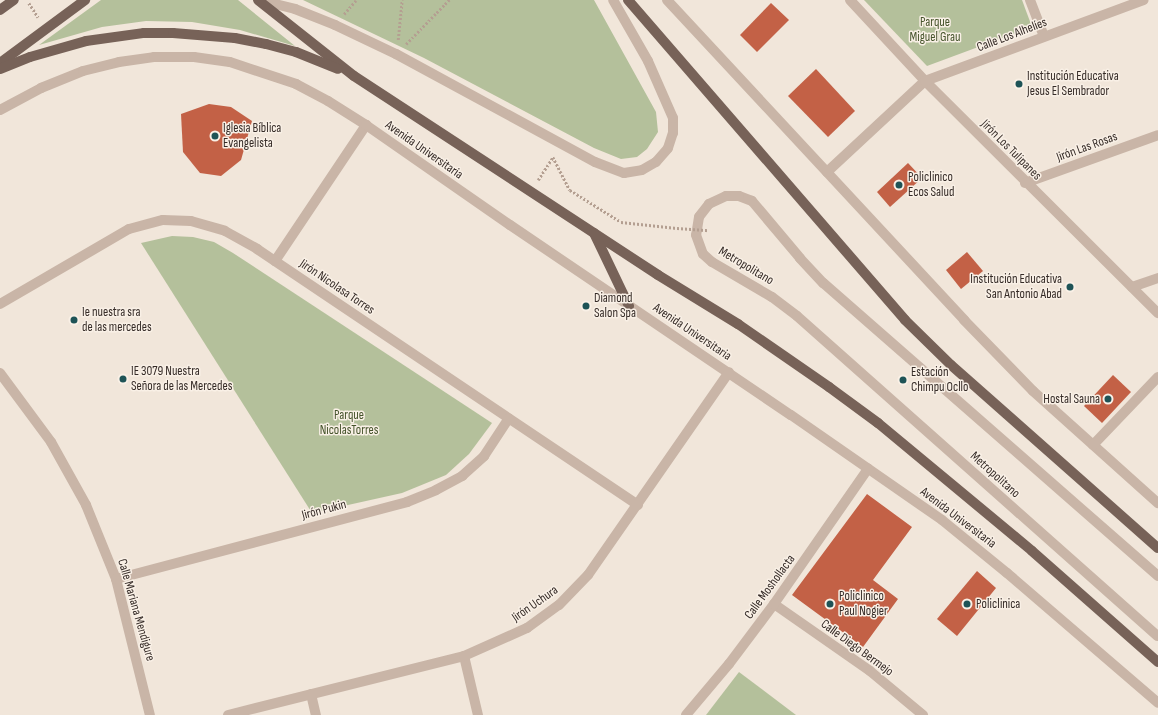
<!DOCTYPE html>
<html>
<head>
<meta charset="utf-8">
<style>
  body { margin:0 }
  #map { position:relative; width:1158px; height:715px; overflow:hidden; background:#f1e6da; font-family:"Sofia Sans Condensed",sans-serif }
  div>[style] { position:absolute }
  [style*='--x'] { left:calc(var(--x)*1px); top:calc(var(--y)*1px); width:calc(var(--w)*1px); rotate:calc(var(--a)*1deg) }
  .green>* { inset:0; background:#b4c09b }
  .building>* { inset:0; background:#c36146 }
  .path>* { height:2.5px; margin-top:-1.25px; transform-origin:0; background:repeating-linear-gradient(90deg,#b49f91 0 2px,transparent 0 4px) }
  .lane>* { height:10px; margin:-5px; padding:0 5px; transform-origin:5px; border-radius:5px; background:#c9b5a7 }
  .street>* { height:10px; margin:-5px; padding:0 5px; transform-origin:5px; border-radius:5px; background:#c9b5a7 }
  .primary>* { height:10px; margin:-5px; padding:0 5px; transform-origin:5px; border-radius:5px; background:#776258 }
  .path-bridge>* { height:2.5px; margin-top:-1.25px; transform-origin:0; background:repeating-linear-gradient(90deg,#b49f91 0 2px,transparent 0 4px) }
  .dots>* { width:11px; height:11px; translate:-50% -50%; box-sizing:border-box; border:2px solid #f9f0e6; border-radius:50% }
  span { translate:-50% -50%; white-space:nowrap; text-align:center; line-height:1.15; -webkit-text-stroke:3px #f9f0e6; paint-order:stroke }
  .park-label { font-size:13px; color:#45532b }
  .street-label { font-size:13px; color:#352b27 }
  .poi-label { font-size:13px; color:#352b27 }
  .left { translate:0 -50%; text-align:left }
  .right { translate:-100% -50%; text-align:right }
</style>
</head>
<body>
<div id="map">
  <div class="green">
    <div style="clip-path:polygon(101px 0,238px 0,295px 46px,240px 30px,192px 22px,146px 21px,102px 27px,39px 45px)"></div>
    <div style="clip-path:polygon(303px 0,594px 0,656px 112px,658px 132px,647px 149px,637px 157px,621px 159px,594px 148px,424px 58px)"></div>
    <div style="clip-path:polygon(864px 0,1022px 0,1032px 27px,927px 66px)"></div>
    <div style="clip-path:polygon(172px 236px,193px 237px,214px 242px,233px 253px,492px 423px,469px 454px,446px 475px,402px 493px,312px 513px,141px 243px)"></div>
    <div style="clip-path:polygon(739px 672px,796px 715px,706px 715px)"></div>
  </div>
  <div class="building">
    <div style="clip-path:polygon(771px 3px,789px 20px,757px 52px,740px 35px)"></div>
    <div style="clip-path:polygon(816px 69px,855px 111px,828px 137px,788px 96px)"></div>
    <div style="clip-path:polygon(209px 104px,231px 107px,252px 121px,241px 160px,221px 176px,200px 173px,183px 152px,181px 114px)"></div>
    <div style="clip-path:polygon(908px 163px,922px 178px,890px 207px,877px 192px)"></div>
    <div style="clip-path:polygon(967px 252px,983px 271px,961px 289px,946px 270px)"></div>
    <div style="clip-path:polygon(1113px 375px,1131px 392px,1102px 423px,1084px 406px)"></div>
    <div style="clip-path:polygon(867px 494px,912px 527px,873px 580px,898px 599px,863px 647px,792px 595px)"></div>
    <div style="clip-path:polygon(977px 571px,996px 588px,957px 636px,937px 619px)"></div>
  </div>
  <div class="path">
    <div style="--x:29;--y:3;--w:17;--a:57"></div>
    <div style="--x:344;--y:14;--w:18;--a:-49"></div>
    <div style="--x:398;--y:40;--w:40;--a:-84.3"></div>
    <div style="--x:406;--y:44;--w:62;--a:-45.7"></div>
    <div style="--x:538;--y:180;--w:27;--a:-57"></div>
    <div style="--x:553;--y:157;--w:37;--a:63"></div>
    <div style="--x:570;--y:190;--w:60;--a:32.1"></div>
    <div style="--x:621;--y:222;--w:56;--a:6.1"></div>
  </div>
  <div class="lane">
    <div style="--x:259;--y:0;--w:37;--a:14"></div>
    <div style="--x:295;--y:9;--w:43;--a:21.8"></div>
    <div style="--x:335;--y:25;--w:68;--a:25.4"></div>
    <div style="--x:396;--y:54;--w:226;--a:28.5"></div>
    <div style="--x:595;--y:162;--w:31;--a:21"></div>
    <div style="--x:624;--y:173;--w:18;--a:-9"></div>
    <div style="--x:642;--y:170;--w:16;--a:-30"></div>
    <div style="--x:656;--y:162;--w:18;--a:-49"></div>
    <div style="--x:668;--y:148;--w:16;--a:-72"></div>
    <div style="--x:673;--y:133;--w:15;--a:-90"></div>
    <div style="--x:673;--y:118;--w:62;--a:-113.7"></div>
    <div style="--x:648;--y:61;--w:70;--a:-119.8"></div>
    <div style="--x:275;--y:261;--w:164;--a:-56.2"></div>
    <div style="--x:1158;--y:576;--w:445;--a:-138.8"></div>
    <div style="--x:823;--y:283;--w:34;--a:-133"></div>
    <div style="--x:800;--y:258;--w:75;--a:-130.1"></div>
    <div style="--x:752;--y:201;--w:14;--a:-159"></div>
    <div style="--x:739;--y:196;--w:13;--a:180"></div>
    <div style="--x:726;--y:196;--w:19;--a:155"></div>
    <div style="--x:709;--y:204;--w:16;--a:128"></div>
    <div style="--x:699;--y:217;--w:18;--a:99"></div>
    <div style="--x:696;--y:235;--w:20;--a:70"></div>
    <div style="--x:703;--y:254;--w:12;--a:42"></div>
    <div style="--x:712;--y:262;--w:69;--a:30.3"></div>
    <div style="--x:772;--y:297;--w:31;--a:37"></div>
    <div style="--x:797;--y:316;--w:482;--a:41.6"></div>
  </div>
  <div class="street">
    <div style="--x:667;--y:0;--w:437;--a:47.1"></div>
    <div style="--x:964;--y:320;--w:99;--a:45.8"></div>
    <div style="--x:1033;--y:391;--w:168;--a:41.9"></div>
    <div style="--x:850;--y:0;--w:110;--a:47.2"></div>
    <div style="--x:925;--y:81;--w:329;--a:44.9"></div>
    <div style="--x:1030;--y:0;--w:39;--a:69"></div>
    <div style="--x:0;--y:110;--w:47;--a:-28.2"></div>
    <div style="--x:41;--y:88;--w:45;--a:-22"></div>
    <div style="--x:83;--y:71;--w:37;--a:-14"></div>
    <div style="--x:119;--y:62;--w:35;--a:-8"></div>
    <div style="--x:154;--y:57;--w:40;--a:0"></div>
    <div style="--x:194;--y:57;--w:36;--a:8"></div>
    <div style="--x:230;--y:62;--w:70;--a:18.4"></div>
    <div style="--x:296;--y:84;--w:36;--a:28"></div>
    <div style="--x:328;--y:101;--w:45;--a:32.3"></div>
    <div style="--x:366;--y:125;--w:175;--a:34.8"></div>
    <div style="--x:510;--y:225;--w:339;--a:34.1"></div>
    <div style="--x:791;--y:415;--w:184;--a:34.8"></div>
    <div style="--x:942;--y:520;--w:84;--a:39.2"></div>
    <div style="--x:1007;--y:573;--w:199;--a:40.7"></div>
    <div style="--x:827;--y:172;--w:134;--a:-42.9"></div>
    <div style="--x:925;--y:81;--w:233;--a:-20.3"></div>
    <div style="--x:1025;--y:183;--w:141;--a:-19.8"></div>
    <div style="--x:1132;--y:287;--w:28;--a:-19"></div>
    <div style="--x:0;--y:304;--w:149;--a:-30.2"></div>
    <div style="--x:129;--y:229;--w:35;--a:-15"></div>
    <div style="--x:163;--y:220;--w:28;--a:2"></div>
    <div style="--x:191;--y:221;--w:35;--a:16"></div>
    <div style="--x:225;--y:231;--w:37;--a:29"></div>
    <div style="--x:257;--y:249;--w:459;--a:33.9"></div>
    <div style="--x:0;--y:373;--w:86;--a:53.5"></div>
    <div style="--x:51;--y:442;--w:72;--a:60.9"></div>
    <div style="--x:86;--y:505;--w:80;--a:67.9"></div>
    <div style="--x:116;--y:579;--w:140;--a:76"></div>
    <div style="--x:1093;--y:445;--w:94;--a:-46.3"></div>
    <div style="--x:116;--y:579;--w:301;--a:-14.8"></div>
    <div style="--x:407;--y:502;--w:31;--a:-22"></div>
    <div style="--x:436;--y:490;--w:30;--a:-28"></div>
    <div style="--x:462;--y:476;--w:30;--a:-42"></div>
    <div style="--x:484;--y:456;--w:45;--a:-56.7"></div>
    <div style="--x:774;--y:604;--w:117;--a:34.9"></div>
    <div style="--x:870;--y:671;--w:69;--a:39.7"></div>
    <div style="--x:464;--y:656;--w:61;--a:76.7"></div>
    <div style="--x:311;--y:694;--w:22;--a:77"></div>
    <div style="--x:228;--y:715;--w:243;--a:-14"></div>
    <div style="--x:464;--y:656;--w:69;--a:-24"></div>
    <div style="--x:527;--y:628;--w:39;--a:-36"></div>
    <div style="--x:559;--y:605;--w:42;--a:-46"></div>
    <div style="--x:588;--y:575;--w:247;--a:-55.2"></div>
    <div style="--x:686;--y:715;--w:67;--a:-49.9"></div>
    <div style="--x:729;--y:664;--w:75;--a:-53.1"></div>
    <div style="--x:774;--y:604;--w:165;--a:-55.2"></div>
  </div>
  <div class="primary">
    <div style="--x:258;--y:0;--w:122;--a:38.4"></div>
    <div style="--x:354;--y:76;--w:363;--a:33.2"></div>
    <div style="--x:658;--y:275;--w:94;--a:31.5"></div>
    <div style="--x:738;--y:324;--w:111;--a:34.7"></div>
    <div style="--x:829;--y:387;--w:61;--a:36.3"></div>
    <div style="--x:878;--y:423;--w:200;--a:39.7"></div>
    <div style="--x:1032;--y:551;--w:168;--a:41.4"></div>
    <div style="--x:628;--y:0;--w:423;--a:49.1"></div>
    <div style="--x:905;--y:320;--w:64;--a:44.4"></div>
    <div style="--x:951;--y:365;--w:276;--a:41.5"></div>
    <div style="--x:0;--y:10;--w:17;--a:-36"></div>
    <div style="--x:0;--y:63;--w:106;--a:-36.5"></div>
    <div style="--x:0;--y:69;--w:32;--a:-22"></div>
    <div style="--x:30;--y:57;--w:58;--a:-15.9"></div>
    <div style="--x:86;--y:41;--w:59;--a:-7.9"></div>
    <div style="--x:144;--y:33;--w:29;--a:0"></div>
    <div style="--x:173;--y:33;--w:62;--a:4.6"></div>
    <div style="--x:235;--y:38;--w:32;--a:11"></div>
    <div style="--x:266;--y:44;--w:31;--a:15"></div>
    <div style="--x:296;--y:52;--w:45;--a:22"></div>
    <div style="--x:594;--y:233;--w:81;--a:64.4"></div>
  </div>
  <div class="path-bridge">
    <div style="--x:677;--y:228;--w:32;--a:4"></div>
  </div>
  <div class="dots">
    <div style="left:1019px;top:84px;background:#1e5356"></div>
    <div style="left:215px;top:136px;background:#1e5356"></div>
    <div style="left:899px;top:185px;background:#1e5356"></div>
    <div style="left:1070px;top:287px;background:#1e5356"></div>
    <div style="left:586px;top:306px;background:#1e5356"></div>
    <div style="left:74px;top:320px;background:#1e5356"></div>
    <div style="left:123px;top:379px;background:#1e5356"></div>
    <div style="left:903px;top:380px;background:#1e5356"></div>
    <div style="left:1108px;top:399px;background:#1e5356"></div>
    <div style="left:830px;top:604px;background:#1e5356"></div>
    <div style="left:967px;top:604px;background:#1e5356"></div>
  </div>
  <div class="park-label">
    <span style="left:935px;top:30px">Parque<br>Miguel Grau</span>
    <span style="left:349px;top:423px">Parque<br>NicolasTorres</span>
  </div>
  <div class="street-label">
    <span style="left:1012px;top:35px;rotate:-21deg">Calle Los Alhelíes</span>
    <span style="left:1087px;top:147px;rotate:-20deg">Jirón Las Rosas</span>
    <span style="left:424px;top:150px;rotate:35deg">Avenida Universitaria</span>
    <span style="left:1011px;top:150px;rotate:45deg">Jirón Los Tulipanes</span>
    <span style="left:746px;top:266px;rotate:31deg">Metropolitano</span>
    <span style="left:337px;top:287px;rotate:34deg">Jirón Nicolasa Torres</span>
    <span style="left:692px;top:332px;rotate:34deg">Avenida Universitaria</span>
    <span style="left:995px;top:475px;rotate:42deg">Metropolitano</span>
    <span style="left:324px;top:510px;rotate:-15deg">Jirón Pukin</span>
    <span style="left:958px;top:518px;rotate:37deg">Avenida Universitaria</span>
    <span style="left:770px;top:587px;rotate:-54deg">Calle Moshollacta</span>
    <span style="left:535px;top:604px;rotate:-35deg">Jirón Uchura</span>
    <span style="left:136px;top:610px;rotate:74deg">Calle Mariana Mendigure</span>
    <span style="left:857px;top:648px;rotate:36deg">Calle Diego Bermejo</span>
  </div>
  <div class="poi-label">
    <span class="left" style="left:1027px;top:84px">Institución Educativa<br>Jesus El Sembrador</span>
    <span class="left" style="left:223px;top:136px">Iglesia Bíblica<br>Evangelista</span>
    <span class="left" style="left:908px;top:185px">Policlinico<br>Ecos Salud</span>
    <span class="right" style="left:1062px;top:287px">Institución Educativa<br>San Antonio Abad</span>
    <span class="left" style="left:594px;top:306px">Diamond<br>Salon Spa</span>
    <span class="left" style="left:82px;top:320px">Ie nuestra sra<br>de las mercedes</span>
    <span class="left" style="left:131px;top:379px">IE 3079 Nuestra<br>Señora de las Mercedes</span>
    <span class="left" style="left:911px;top:380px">Estación<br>Chimpu Ocllo</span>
    <span class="right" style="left:1100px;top:399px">Hostal Sauna</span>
    <span class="left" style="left:839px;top:604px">Policlinico<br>Paul Nogier</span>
    <span class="left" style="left:976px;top:604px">Policlinica</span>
  </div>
</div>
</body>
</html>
